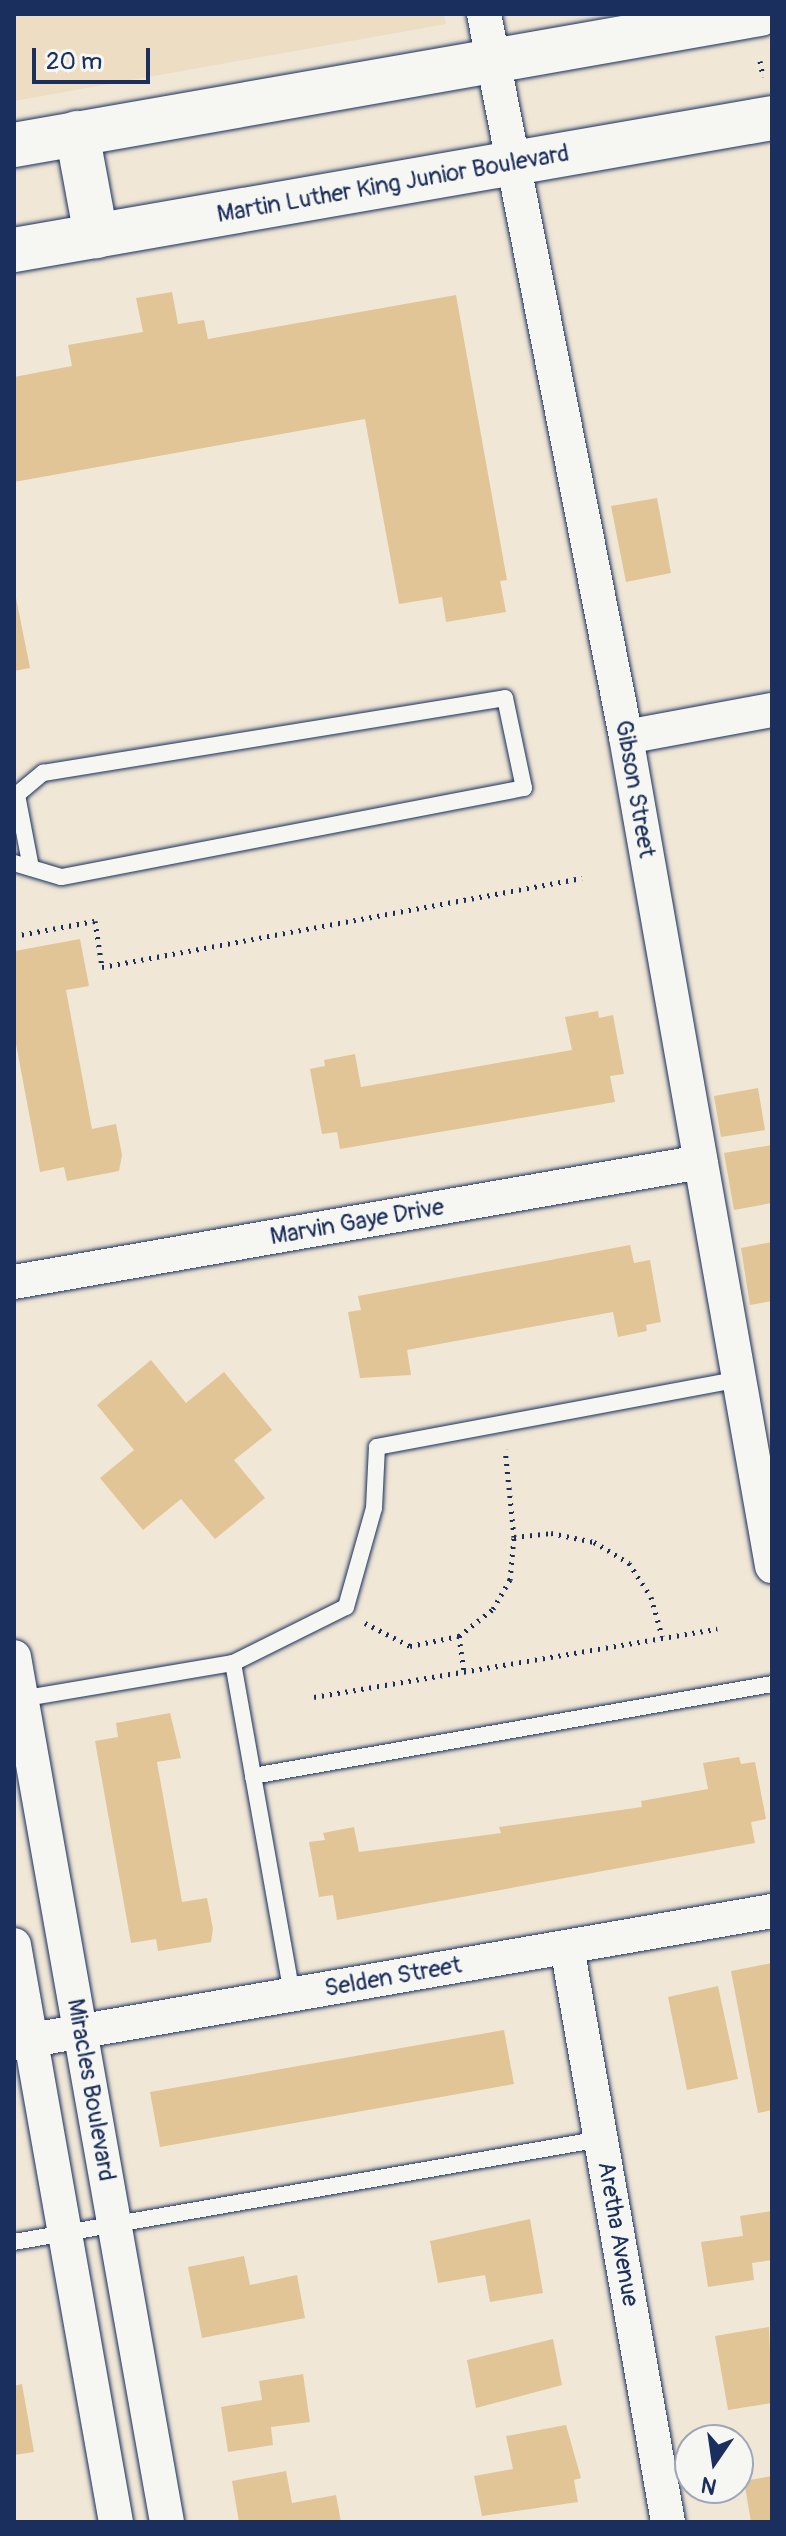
<!DOCTYPE html>
<html>
<head>
<meta charset="utf-8">
<style>
  body { margin:0 }
  #map { position:relative; width:786px; height:2536px; overflow:hidden; background:#f0e7d6; font-family:Pangolin,sans-serif }
  div>[style] { position:absolute }
  [style*='--x'] { left:calc(var(--x)*1px); top:calc(var(--y)*1px); width:calc(var(--w)*1px); rotate:calc(var(--a)*1deg) }
  .built>* { inset:0; background:#ecddc3 }
  .building>* { inset:0; background:#e2c596 }
  .path>* { height:5px; margin-top:-2.5px; transform-origin:0; background:repeating-linear-gradient(90deg,#1b2f5e 0 2px,transparent 0 8px) }
  .roads { filter:drop-shadow(0 0 2px #1b2f5e) drop-shadow(0 0 2px #1b2f5e) }
  .lane>* { height:16px; margin:-8px; padding:0 8px; transform-origin:8px; border-radius:8px; background:#f6f6f2 }
  .street>* { height:34px; margin:-17px; padding:0 17px; transform-origin:17px; border-radius:17px; background:#f6f6f2 }
  .secondary>* { height:44px; margin:-22px; padding:0 22px; transform-origin:22px; border-radius:22px; background:#f6f6f2 }
  span { translate:-50% -50%; white-space:nowrap; text-align:center; line-height:1.15; -webkit-text-stroke:6px #f6f6f2; paint-order:stroke }
  .street-label { font-size:24px; color:#1b2f5e }
  .frame { position:absolute; inset:0; border:16px solid #1b2f5e; pointer-events:none }
  .north { position:absolute; left:674px; top:2424px; width:80px; height:80px; box-sizing:border-box; background:#f6f6f2; border:2px solid #9ea6b7; border-radius:50%; rotate:193deg; font-size:22px; font-weight:700; line-height:32px; text-align:center; color:#1b2f5e }
  .north::after { content:''; display:block; margin:auto; width:28px; height:36px; background:#1b2f5e; clip-path:polygon(50% 0,100% 100%,50% 72%,0 100%) }
  .scale { position:absolute; left:32px; top:48px; width:118px; height:36px; box-sizing:border-box; border:4px solid #1b2f5e; border-top:0; padding-left:10px; font-size:24px; line-height:28px; white-space:nowrap; color:#1b2f5e; -webkit-text-stroke:6px #f6f6f2; paint-order:stroke }
</style>
</head>
<body>
<div id="map">
  <div class="built">
    <div style="clip-path:polygon(14px 14px,444px 14px,446px 24px,14px 101px)"></div>
  </div>
  <div class="building">
    <div style="clip-path:polygon(172px 292px,178px 324px,204px 320px,208px 339px,456px 295px,507px 580px,500px 581px,506px 612px,446px 622px,442px 597px,399px 604px,365px 419px,14px 482px,14px 377px,72px 366px,68px 345px,143px 332px,136px 298px)"></div>
    <div style="clip-path:polygon(657px 498px,671px 573px,626px 582px,611px 506px)"></div>
    <div style="clip-path:polygon(14px 588px,30px 668px,14px 671px)"></div>
    <div style="clip-path:polygon(80px 939px,89px 986px,66px 990px,92px 1129px,116px 1124px,122px 1155px,119px 1171px,67px 1181px,64px 1167px,40px 1172px,14px 1033px,14px 965px,15px 951px)"></div>
    <div style="clip-path:polygon(598px 1011px,599px 1018px,613px 1015px,624px 1074px,610px 1076px,615px 1102px,340px 1149px,337px 1132px,322px 1134px,310px 1069px,325px 1066px,324px 1060px,355px 1054px,361px 1087px,572px 1050px,565px 1017px)"></div>
    <div style="clip-path:polygon(758px 1088px,765px 1130px,721px 1137px,714px 1096px)"></div>
    <div style="clip-path:polygon(772px 1145px,772px 1203px,734px 1210px,724px 1153px)"></div>
    <div style="clip-path:polygon(772px 1242px,772px 1301px,750px 1305px,741px 1248px)"></div>
    <div style="clip-path:polygon(630px 1245px,634px 1263px,650px 1260px,661px 1322px,646px 1325px,647px 1331px,618px 1337px,613px 1312px,407px 1350px,411px 1375px,360px 1378px,348px 1312px,361px 1310px,358px 1296px)"></div>
    <div style="clip-path:polygon(151px 1360px,186px 1403px,224px 1372px,272px 1430px,234px 1460px,265px 1498px,215px 1539px,181px 1499px,143px 1530px,100px 1478px,134px 1450px,97px 1405px)"></div>
    <div style="clip-path:polygon(170px 1713px,181px 1758px,157px 1762px,182px 1902px,207px 1898px,213px 1929px,211px 1942px,158px 1951px,156px 1939px,131px 1943px,95px 1741px,118px 1737px,116px 1723px)"></div>
    <div style="clip-path:polygon(739px 1757px,741px 1764px,755px 1762px,766px 1819px,751px 1822px,755px 1843px,337px 1920px,333px 1895px,319px 1897px,309px 1842px,325px 1840px,323px 1833px,354px 1827px,359px 1852px,501px 1833px,499px 1827px,642px 1807px,641px 1801px,708px 1789px,703px 1763px)"></div>
    <div style="clip-path:polygon(772px 1963px,772px 2110px,758px 2113px,731px 1971px)"></div>
    <div style="clip-path:polygon(718px 1986px,738px 2079px,687px 2090px,668px 1997px)"></div>
    <div style="clip-path:polygon(504px 2030px,514px 2084px,160px 2147px,150px 2092px)"></div>
    <div style="clip-path:polygon(772px 2211px,772px 2260px,752px 2263px,754px 2280px,708px 2287px,701px 2242px,743px 2236px,740px 2216px)"></div>
    <div style="clip-path:polygon(530px 2219px,543px 2293px,490px 2302px,485px 2275px,438px 2283px,430px 2241px)"></div>
    <div style="clip-path:polygon(244px 2256px,250px 2285px,297px 2275px,305px 2318px,202px 2338px,188px 2267px)"></div>
    <div style="clip-path:polygon(769px 2327px,772px 2403px,728px 2410px,715px 2336px)"></div>
    <div style="clip-path:polygon(553px 2339px,562px 2385px,476px 2408px,467px 2360px)"></div>
    <div style="clip-path:polygon(303px 2374px,310px 2422px,271px 2427px,273px 2445px,228px 2452px,221px 2407px,262px 2400px,259px 2381px)"></div>
    <div style="clip-path:polygon(22px 2384px,34px 2452px,14px 2455px,14px 2386px)"></div>
    <div style="clip-path:polygon(566px 2425px,581px 2478px,574px 2480px,578px 2502px,482px 2516px,474px 2476px,513px 2469px,506px 2436px)"></div>
    <div style="clip-path:polygon(286px 2471px,292px 2503px,336px 2495px,341px 2522px,239px 2522px,232px 2481px)"></div>
    <div style="clip-path:polygon(772px 2476px,772px 2522px,751px 2522px,744px 2481px)"></div>
  </div>
  <div class="path">
    <div style="--x:760;--y:61;--w:16;--a:79"></div>
    <div style="--x:14;--y:936;--w:82;--a:-10.5"></div>
    <div style="--x:95;--y:921;--w:47;--a:81.3"></div>
    <div style="--x:102;--y:967;--w:488;--a:-10.5"></div>
    <div style="--x:514;--y:1537;--w:37;--a:-6"></div>
    <div style="--x:551;--y:1533;--w:44;--a:11.8"></div>
    <div style="--x:594;--y:1542;--w:41;--a:31"></div>
    <div style="--x:629;--y:1563;--w:40;--a:57.1"></div>
    <div style="--x:651;--y:1597;--w:41;--a:74.2"></div>
    <div style="--x:365;--y:1623;--w:51;--a:27.1"></div>
    <div style="--x:410;--y:1646;--w:50;--a:-11.5"></div>
    <div style="--x:459;--y:1636;--w:43;--a:-38.5"></div>
    <div style="--x:493;--y:1609;--w:34;--a:-60"></div>
    <div style="--x:510;--y:1580;--w:43;--a:-84.7"></div>
    <div style="--x:514;--y:1537;--w:88;--a:-95.8"></div>
    <div style="--x:459;--y:1636;--w:34;--a:82"></div>
    <div style="--x:314;--y:1697;--w:409;--a:-9.6"></div>
  </div>
  <div class="roads">
    <div class="lane">
      <div style="--x:17;--y:795;--w:74;--a:79.1"></div>
      <div style="--x:14;--y:797;--w:38;--a:-40"></div>
      <div style="--x:43;--y:773;--w:468;--a:-9.2"></div>
      <div style="--x:505;--y:698;--w:92;--a:78.1"></div>
      <div style="--x:524;--y:788;--w:471;--a:169.1"></div>
      <div style="--x:61;--y:877;--w:49;--a:-163.4"></div>
      <div style="--x:233;--y:1663;--w:336;--a:79.9"></div>
      <div style="--x:20;--y:1699;--w:216;--a:-9.6"></div>
      <div style="--x:233;--y:1663;--w:126;--a:-26.4"></div>
      <div style="--x:346;--y:1607;--w:103;--a:-74.2"></div>
      <div style="--x:374;--y:1508;--w:61;--a:-87.2"></div>
      <div style="--x:377;--y:1447;--w:368;--a:-10.6"></div>
      <div style="--x:253;--y:1776;--w:527;--a:-10.05"></div>
      <div style="--x:14;--y:2242;--w:596;--a:-9.95"></div>
    </div>
    <div class="street">
      <div style="--x:484;--y:14;--w:737;--a:78.89"></div>
      <div style="--x:626;--y:737;--w:842;--a:80.01"></div>
      <div style="--x:626;--y:737;--w:148;--a:-10.5"></div>
      <div style="--x:14;--y:1282;--w:697;--a:-9.91"></div>
      <div style="--x:14;--y:1657;--w:878;--a:79.97"></div>
      <div style="--x:14;--y:1945;--w:586;--a:79.98"></div>
      <div style="--x:567;--y:1947;--w:584;--a:80.04"></div>
      <div style="--x:14;--y:2043;--w:769;--a:-9.88"></div>
    </div>
    <div class="secondary">
      <div style="--x:77;--y:133;--w:105;--a:79.5"></div>
      <div style="--x:14;--y:145;--w:757;--a:-9.96"></div>
      <div style="--x:14;--y:250;--w:769;--a:-9.88"></div>
    </div>
  </div>
  <div class="street-label">
    <span style="left:393px;top:184px;rotate:-10deg">Martin Luther King Junior Boulevard</span>
    <span style="left:635px;top:789px;rotate:80deg">Gibson Street</span>
    <span style="left:357px;top:1222px;rotate:-10deg">Marvin Gaye Drive</span>
    <span style="left:393px;top:1977px;rotate:-10deg">Selden Street</span>
    <span style="left:91px;top:2090px;rotate:80deg">Miracles Boulevard</span>
    <span style="left:618px;top:2234px;rotate:80deg">Aretha Avenue</span>
  </div>
  <div class="frame"></div>
  <div class="north">N</div>
  <div class="scale">20 m</div>
</div>
</body>
</html>
